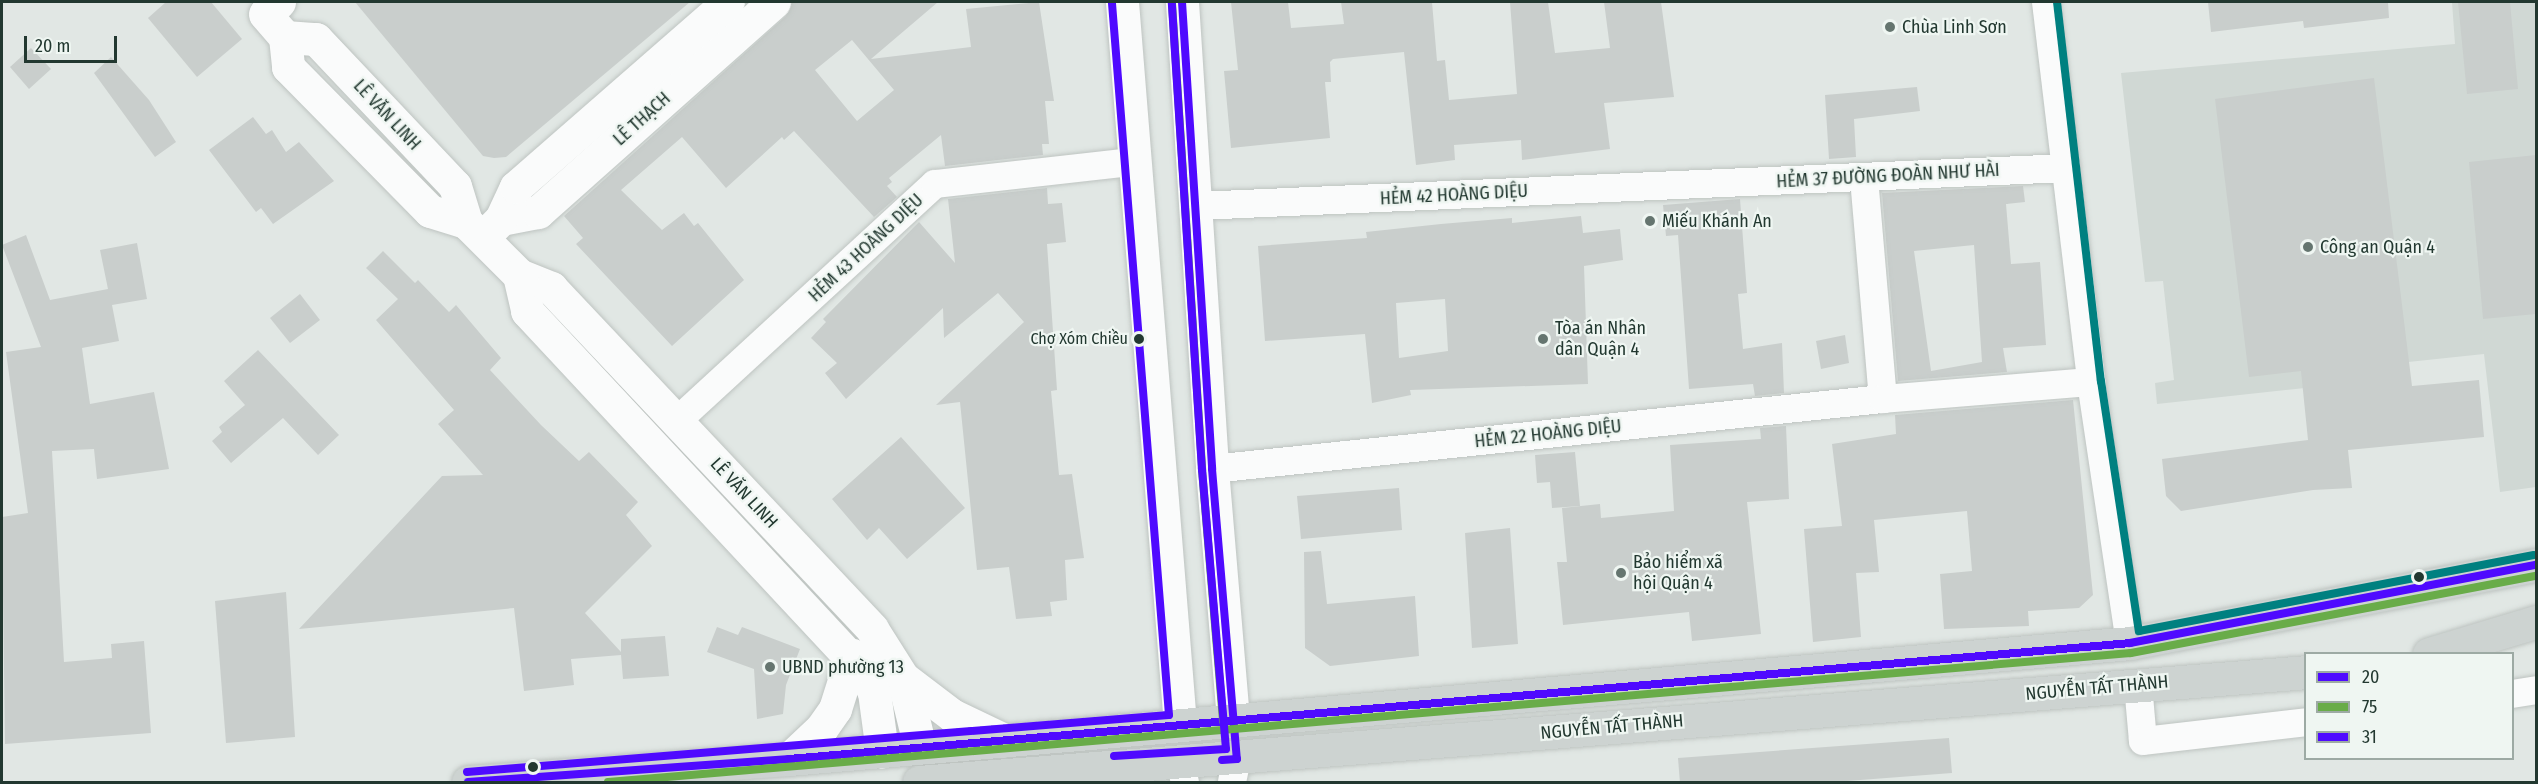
<!DOCTYPE html>
<html>
<head>
<meta charset="utf-8">
<style>
  body { margin:0 }
  #map { position:relative; width:2538px; height:784px; overflow:hidden; background:#e1e7e4; font-family:"Fira Sans Condensed",sans-serif }
  div>[style] { position:absolute }
  [style*='--x'] { left:calc(var(--x)*1px); top:calc(var(--y)*1px); width:calc(var(--w)*1px); rotate:calc(var(--a)*1deg) }
  .built>* { inset:0; background:#d0d8d4 }
  .building>* { inset:0; background:#c9cecc }
  .roads { filter:drop-shadow(0 0 2px #bec4c1) drop-shadow(0 0 2px #bec4c1) }
  .minor>* { height:28px; margin:-14px; padding:0 14px; transform-origin:14px; border-radius:14px; background:#fafbfb }
  .tertiary>* { height:33px; margin:-16.5px; padding:0 16.5px; transform-origin:16.5px; border-radius:16.5px; background:#fafbfb }
  .secondary>* { height:33px; margin:-16.5px; padding:0 16.5px; transform-origin:16.5px; border-radius:16.5px; background:#fafbfb }
  .primary>* { height:33px; margin:-16.5px; padding:0 16.5px; transform-origin:16.5px; border-radius:16.5px; background:#cdd3d1 }
  .bus-1>* { height:8px; margin:-4px; padding:0 4px; transform-origin:4px; border-radius:4px; background:#4f0aff }
  .bus-2>* { height:8px; margin:-4px; padding:0 4px; transform-origin:4px; border-radius:4px; background:#69ac49 }
  .bus-3>* { height:8px; margin:-4px; padding:0 4px; transform-origin:4px; border-radius:4px; background:#4f0aff }
  .bus-4>* { height:8px; margin:-4px; padding:0 4px; transform-origin:4px; border-radius:4px; background:#008080 }
  .dots>* { width:16px; height:16px; translate:-50% -50%; box-sizing:border-box; border:3px solid #eff6f2; border-radius:50% }
  span { translate:-50% -50%; white-space:nowrap; text-align:center; line-height:1.15; -webkit-text-stroke:4.5px #eff6f2; paint-order:stroke }
  .bus-label { font-size:16px; color:#223830 }
  .right { translate:-100% -50%; text-align:right }
  .poi-label { font-size:18px; color:#223830 }
  .left { translate:0 -50%; text-align:left }
  .street-label { font-size:18px; color:#223830 }
  .frame { position:absolute; inset:0; border:3px solid #223830; pointer-events:none }
  .legend { position:absolute; left:2304px; top:652px; width:210px; height:108px; box-sizing:border-box; background:#eff6f2; border:2px solid #9daaa4; margin:0; padding:8px 10px; list-style:none; font-size:18px; color:#223830 }
  .legend li { display:flex; align-items:center; gap:12px; height:30px }
  .legend b { width:30px; border:2px solid #9daaa4 }
  .scale { position:absolute; left:24px; top:36px; width:93px; height:27px; box-sizing:border-box; border:3px solid #223830; border-top:0; padding-left:8px; font-size:18px; line-height:21px; white-space:nowrap; color:#223830; -webkit-text-stroke:4px #eff6f2; paint-order:stroke }
</style>
</head>
<body>
<div id="map">
  <div class="built">
    <div style="clip-path:polygon(2452px 2px,2536px 2px,2536px 487px,2500px 492px,2484px 354px,2304px 373px,2305px 388px,2157px 404px,2155px 383px,2174px 380px,2163px 281px,2145px 282px,2121px 73px,2455px 44px)"></div>
  </div>
  <div class="building">
    <div style="clip-path:polygon(166px 2px,211px 2px,242px 39px,197px 77px,148px 18px)"></div>
    <div style="clip-path:polygon(355px 2px,690px 2px,506px 157px,494px 158px,483px 156px)"></div>
    <div style="clip-path:polygon(evenodd,792px 2px,938px 2px,871px 59px,971px 47px,966px 9px,1039px 2px,1054px 101px,1045px 101px,1049px 144px,1042px 144px,1043px 155px,945px 166px,941px 135px,889px 178px,892px 182px,887px 186px,897px 197px,874px 217px,794px 131px,784px 140px,782px 137px,726px 188px,682px 137px,621px 190px,662px 230px,684px 213px,694px 226px,698px 223px,744px 280px,672px 346px,576px 244px,583px 238px,564px 216px,786px 16px,792px 2px,852px 40px,894px 90px,857px 121px,815px 70px,852px 40px)"></div>
    <div style="clip-path:polygon(1231px 2px,1288px 2px,1291px 28px,1344px 24px,1341px 2px,1432px 2px,1437px 61px,1445px 60px,1449px 100px,1517px 94px,1510px 2px,1548px 2px,1555px 53px,1610px 48px,1604px 2px,1661px 2px,1674px 97px,1604px 103px,1610px 149px,1522px 160px,1521px 140px,1454px 145px,1455px 160px,1416px 165px,1404px 52px,1333px 59px,1330px 62px,1331px 82px,1325px 82px,1330px 138px,1231px 148px,1224px 71px,1238px 70px)"></div>
    <div style="clip-path:polygon(2208px 2px,2388px 2px,2389px 18px,2304px 28px,2303px 21px,2211px 32px)"></div>
    <div style="clip-path:polygon(2458px 2px,2510px 2px,2518px 89px,2467px 94px)"></div>
    <div style="clip-path:polygon(31px 48px,51px 69px,29px 89px,10px 67px)"></div>
    <div style="clip-path:polygon(111px 57px,149px 100px,176px 142px,155px 157px,94px 73px)"></div>
    <div style="clip-path:polygon(2374px 78px,2412px 386px,2479px 380px,2484px 437px,2348px 450px,2352px 488px,2313px 490px,2181px 511px,2166px 496px,2162px 459px,2308px 440px,2301px 371px,2249px 377px,2215px 99px)"></div>
    <div style="clip-path:polygon(1917px 87px,1920px 111px,1854px 119px,1856px 157px,1829px 159px,1825px 95px)"></div>
    <div style="clip-path:polygon(253px 117px,266px 134px,272px 130px,286px 152px,299px 142px,334px 181px,273px 224px,261px 208px,256px 212px,209px 150px)"></div>
    <div style="clip-path:polygon(2536px 155px,2536px 314px,2483px 319px,2469px 162px)"></div>
    <div style="clip-path:polygon(evenodd,2023px 186px,2025px 202px,2006px 204px,2011px 264px,2040px 262px,2046px 345px,2003px 348px,2007px 372px,1898px 381px,1882px 193px,2023px 186px,1974px 245px,1982px 362px,1931px 371px,1914px 251px,1974px 245px)"></div>
    <div style="clip-path:polygon(1047px 188px,1048px 204px,1062px 203px,1066px 242px,1047px 244px,1057px 390px,1051px 391px,1059px 475px,1072px 474px,1084px 558px,1065px 560px,1067px 600px,1050px 602px,1052px 616px,1016px 619px,1009px 567px,977px 570px,960px 402px,936px 405px,1024px 322px,998px 293px,944px 338px,943px 308px,846px 399px,825px 373px,837px 363px,811px 338px,826px 322px,823px 319px,919px 222px,955px 263px,948px 199px)"></div>
    <div style="clip-path:polygon(1740px 199px,1747px 293px,1738px 294px,1743px 349px,1782px 343px,1784px 393px,1755px 396px,1753px 384px,1689px 389px,1678px 235px,1666px 236px,1663px 205px)"></div>
    <div style="clip-path:polygon(evenodd,1581px 216px,1583px 233px,1620px 229px,1623px 260px,1584px 266px,1588px 384px,1410px 390px,1411px 395px,1372px 403px,1365px 334px,1265px 341px,1258px 246px,1367px 238px,1366px 232px,1441px 224px,1512px 218px,1512px 223px,1581px 216px,1445px 299px,1448px 351px,1399px 358px,1396px 303px,1445px 299px)"></div>
    <div style="clip-path:polygon(26px 235px,50px 300px,108px 289px,100px 250px,137px 243px,147px 299px,112px 305px,119px 341px,82px 348px,90px 404px,154px 392px,169px 469px,97px 479px,94px 449px,52px 451px,64px 662px,112px 658px,111px 644px,144px 641px,151px 733px,5px 744px,2px 517px,28px 513px,6px 352px,41px 347px,2px 245px)"></div>
    <div style="clip-path:polygon(383px 251px,415px 283px,418px 280px,449px 312px,456px 305px,501px 358px,490px 370px,541px 425px,579px 461px,589px 452px,638px 502px,626px 515px,652px 546px,585px 613px,621px 652px,621px 639px,665px 636px,669px 676px,623px 679px,621px 655px,571px 659px,574px 685px,524px 691px,514px 608px,299px 629px,442px 476px,483px 475px,438px 424px,454px 410px,376px 320px,398px 299px,366px 268px)"></div>
    <div style="clip-path:polygon(300px 294px,320px 320px,290px 343px,270px 318px)"></div>
    <div style="clip-path:polygon(1845px 335px,1849px 363px,1821px 369px,1816px 341px)"></div>
    <div style="clip-path:polygon(258px 350px,339px 435px,318px 455px,283px 418px,231px 463px,212px 441px,222px 432px,219px 427px,245px 405px,224px 381px)"></div>
    <div style="clip-path:polygon(2073px 400px,2093px 595px,2079px 608px,2028px 611px,2029px 626px,1944px 629px,1940px 574px,1972px 571px,1967px 511px,1874px 520px,1879px 572px,1856px 573px,1861px 637px,1813px 642px,1804px 529px,1842px 526px,1832px 444px,1896px 434px,1895px 415px)"></div>
    <div style="clip-path:polygon(1786px 426px,1789px 499px,1747px 502px,1761px 634px,1692px 641px,1689px 612px,1563px 625px,1557px 562px,1567px 562px,1562px 508px,1600px 504px,1601px 518px,1674px 511px,1670px 445px,1761px 439px,1760px 428px)"></div>
    <div style="clip-path:polygon(901px 437px,965px 508px,907px 559px,879px 528px,867px 540px,832px 499px)"></div>
    <div style="clip-path:polygon(1575px 452px,1580px 506px,1552px 508px,1550px 482px,1537px 483px,1535px 455px)"></div>
    <div style="clip-path:polygon(1399px 488px,1402px 530px,1301px 539px,1297px 496px)"></div>
    <div style="clip-path:polygon(1510px 528px,1518px 644px,1472px 648px,1465px 533px)"></div>
    <div style="clip-path:polygon(1321px 551px,1327px 604px,1415px 596px,1419px 656px,1330px 666px,1305px 648px,1304px 552px)"></div>
    <div style="clip-path:polygon(286px 592px,295px 737px,226px 743px,215px 601px)"></div>
    <div style="clip-path:polygon(717px 627px,738px 635px,742px 627px,800px 649px,786px 685px,783px 714px,757px 719px,754px 669px,707px 652px)"></div>
    <div style="clip-path:polygon(1949px 738px,1952px 773px,1821px 783px,1680px 783px,1678px 758px)"></div>
  </div>
  <div class="roads">
    <div class="minor">
      <div style="--x:2046;--y:2;--w:383;--a:83.2"></div>
      <div style="--x:2091;--y:382;--w:264;--a:81.5"></div>
      <div style="--x:1864;--y:178;--w:222;--a:85.1"></div>
      <div style="--x:1197;--y:206;--w:870;--a:-2.5"></div>
      <div style="--x:677;--y:421;--w:350;--a:-42.6"></div>
      <div style="--x:935;--y:184;--w:198;--a:-6.4"></div>
      <div style="--x:1212;--y:469;--w:675;--a:-5.96"></div>
      <div style="--x:1883;--y:399;--w:209;--a:-4.7"></div>
      <div style="--x:2138;--y:685;--w:56;--a:84.9"></div>
      <div style="--x:2143;--y:741;--w:164;--a:-6.6"></div>
      <div style="--x:2512;--y:694;--w:24;--a:-9"></div>
      <div style="--x:1180;--y:761;--w:22;--a:77"></div>
      <div style="--x:1232;--y:782;--w:24;--a:-78"></div>
    </div>
    <div class="tertiary">
      <div style="--x:279;--y:2;--w:18;--a:139"></div>
      <div style="--x:265;--y:14;--w:30;--a:49"></div>
      <div style="--x:285;--y:37;--w:30;--a:84"></div>
      <div style="--x:288;--y:67;--w:202;--a:45.4"></div>
      <div style="--x:430;--y:211;--w:38;--a:17"></div>
      <div style="--x:285;--y:37;--w:31;--a:4"></div>
      <div style="--x:316;--y:39;--w:202;--a:46.6"></div>
      <div style="--x:455;--y:186;--w:38;--a:73"></div>
      <div style="--x:466;--y:222;--w:75;--a:45"></div>
      <div style="--x:519;--y:275;--w:35;--a:22"></div>
      <div style="--x:551;--y:288;--w:468;--a:46.7"></div>
      <div style="--x:872;--y:629;--w:58;--a:57.7"></div>
      <div style="--x:903;--y:678;--w:71;--a:76.2"></div>
      <div style="--x:501;--y:219;--w:38;--a:-11"></div>
      <div style="--x:538;--y:212;--w:316;--a:-41.7"></div>
      <div style="--x:489;--y:231;--w:17;--a:-45"></div>
      <div style="--x:501;--y:219;--w:35;--a:-65"></div>
      <div style="--x:516;--y:187;--w:281;--a:-41.1"></div>
      <div style="--x:519;--y:275;--w:37;--a:77"></div>
      <div style="--x:527;--y:311;--w:495;--a:47"></div>
      <div style="--x:865;--y:673;--w:21;--a:65"></div>
      <div style="--x:874;--y:692;--w:60;--a:82.3"></div>
      <div style="--x:903;--y:678;--w:61;--a:37.1"></div>
      <div style="--x:952;--y:715;--w:58;--a:25.7"></div>
      <div style="--x:789;--y:759;--w:44;--a:-43.2"></div>
      <div style="--x:821;--y:729;--w:24;--a:-55"></div>
      <div style="--x:835;--y:709;--w:57;--a:-72.5"></div>
    </div>
    <div class="secondary">
      <div style="--x:1122;--y:2;--w:725;--a:85.41"></div>
      <div style="--x:1182;--y:2;--w:468;--a:86.3"></div>
      <div style="--x:1212;--y:469;--w:252;--a:85.2"></div>
    </div>
    <div class="primary">
      <div style="--x:2429;--y:654;--w:112;--a:-16.7"></div>
      <div style="--x:468;--y:782;--w:322;--a:-4.1"></div>
      <div style="--x:789;--y:759;--w:1346;--a:-4.94"></div>
      <div style="--x:2130;--y:643;--w:413;--a:-10.9"></div>
      <div style="--x:919;--y:782;--w:1391;--a:-4.53"></div>
    </div>
  </div>
  <div class="bus-1">
    <div style="--x:1182;--y:2;--w:468;--a:86.3"></div>
    <div style="--x:1212;--y:469;--w:291;--a:85.1"></div>
    <div style="--x:1237;--y:759;--w:15;--a:176"></div>
    <div style="--x:468;--y:782;--w:322;--a:-4.1"></div>
    <div style="--x:789;--y:759;--w:1346;--a:-4.94"></div>
    <div style="--x:2130;--y:643;--w:413;--a:-10.9"></div>
  </div>
  <div class="bus-2">
    <div style="--x:1172;--y:3;--w:468;--a:86.3"></div>
    <div style="--x:1202;--y:470;--w:252;--a:85.2"></div>
    <div style="--x:608;--y:782;--w:1528;--a:-4.84"></div>
    <div style="--x:2131;--y:653;--w:412;--a:-10.8"></div>
  </div>
  <div class="bus-3">
    <div style="--x:1114;--y:756;--w:112;--a:-3.6"></div>
    <div style="--x:1226;--y:749;--w:280;--a:-94.9"></div>
    <div style="--x:1202;--y:470;--w:468;--a:-93.7"></div>
    <div style="--x:467;--y:772;--w:704;--a:-4.64"></div>
    <div style="--x:1169;--y:715;--w:714;--a:-94.58"></div>
  </div>
  <div class="bus-4">
    <div style="--x:2057;--y:2;--w:382;--a:83.4"></div>
    <div style="--x:2101;--y:381;--w:253;--a:81.4"></div>
    <div style="--x:2139;--y:631;--w:402;--a:-10.9"></div>
  </div>
  <div class="dots">
    <div style="left:1890px;top:27px;background:#65756f"></div>
    <div style="left:1650px;top:221px;background:#65756f"></div>
    <div style="left:2308px;top:247px;background:#65756f"></div>
    <div style="left:1139px;top:339px;background:#223830"></div>
    <div style="left:1543px;top:339px;background:#65756f"></div>
    <div style="left:1621px;top:573px;background:#65756f"></div>
    <div style="left:2419px;top:577px;background:#223830"></div>
    <div style="left:770px;top:667px;background:#65756f"></div>
    <div style="left:533px;top:767px;background:#223830"></div>
  </div>
  <div class="bus-label">
    <span class="right" style="left:1128px;top:339px">Chợ Xóm Chiều</span>
  </div>
  <div class="poi-label">
    <span class="left" style="left:1902px;top:27px">Chùa Linh Sơn</span>
    <span class="left" style="left:1662px;top:221px">Miếu Khánh An</span>
    <span class="left" style="left:2320px;top:247px">Công an Quận 4</span>
    <span class="left" style="left:1555px;top:339px">Tòa án Nhân<br>dân Quận 4</span>
    <span class="left" style="left:1633px;top:573px">Bảo hiểm xã<br>hội Quận 4</span>
    <span class="left" style="left:782px;top:667px">UBND phường 13</span>
  </div>
  <div class="street-label">
    <span style="left:387px;top:115px;rotate:47deg">LÊ VĂN LINH</span>
    <span style="left:642px;top:119px;rotate:-42deg">LÊ THẠCH</span>
    <span style="left:1888px;top:176px;rotate:-3deg">HẺM 37 ĐƯỜNG ĐOÀN NHƯ HÀI</span>
    <span style="left:1454px;top:195px;rotate:-3deg">HẺM 42 HOÀNG DIỆU</span>
    <span style="left:866px;top:248px;rotate:-43deg">HẺM 43 HOÀNG DIỆU</span>
    <span style="left:1548px;top:434px;rotate:-6deg">HẺM 22 HOÀNG DIỆU</span>
    <span style="left:744px;top:493px;rotate:47deg">LÊ VĂN LINH</span>
    <span style="left:2097px;top:688px;rotate:-5deg">NGUYỄN TẤT THÀNH</span>
    <span style="left:1612px;top:727px;rotate:-5deg">NGUYỄN TẤT THÀNH</span>
  </div>
  <div class="frame"></div>
  <ul class="legend">
  <li><b style="height:8px;background:#4f0aff"></b>20</li>
  <li><b style="height:8px;background:#69ac49"></b>75</li>
  <li><b style="height:8px;background:#4f0aff"></b>31</li>
  </ul>
  <div class="scale">20 m</div>
</div>
</body>
</html>
